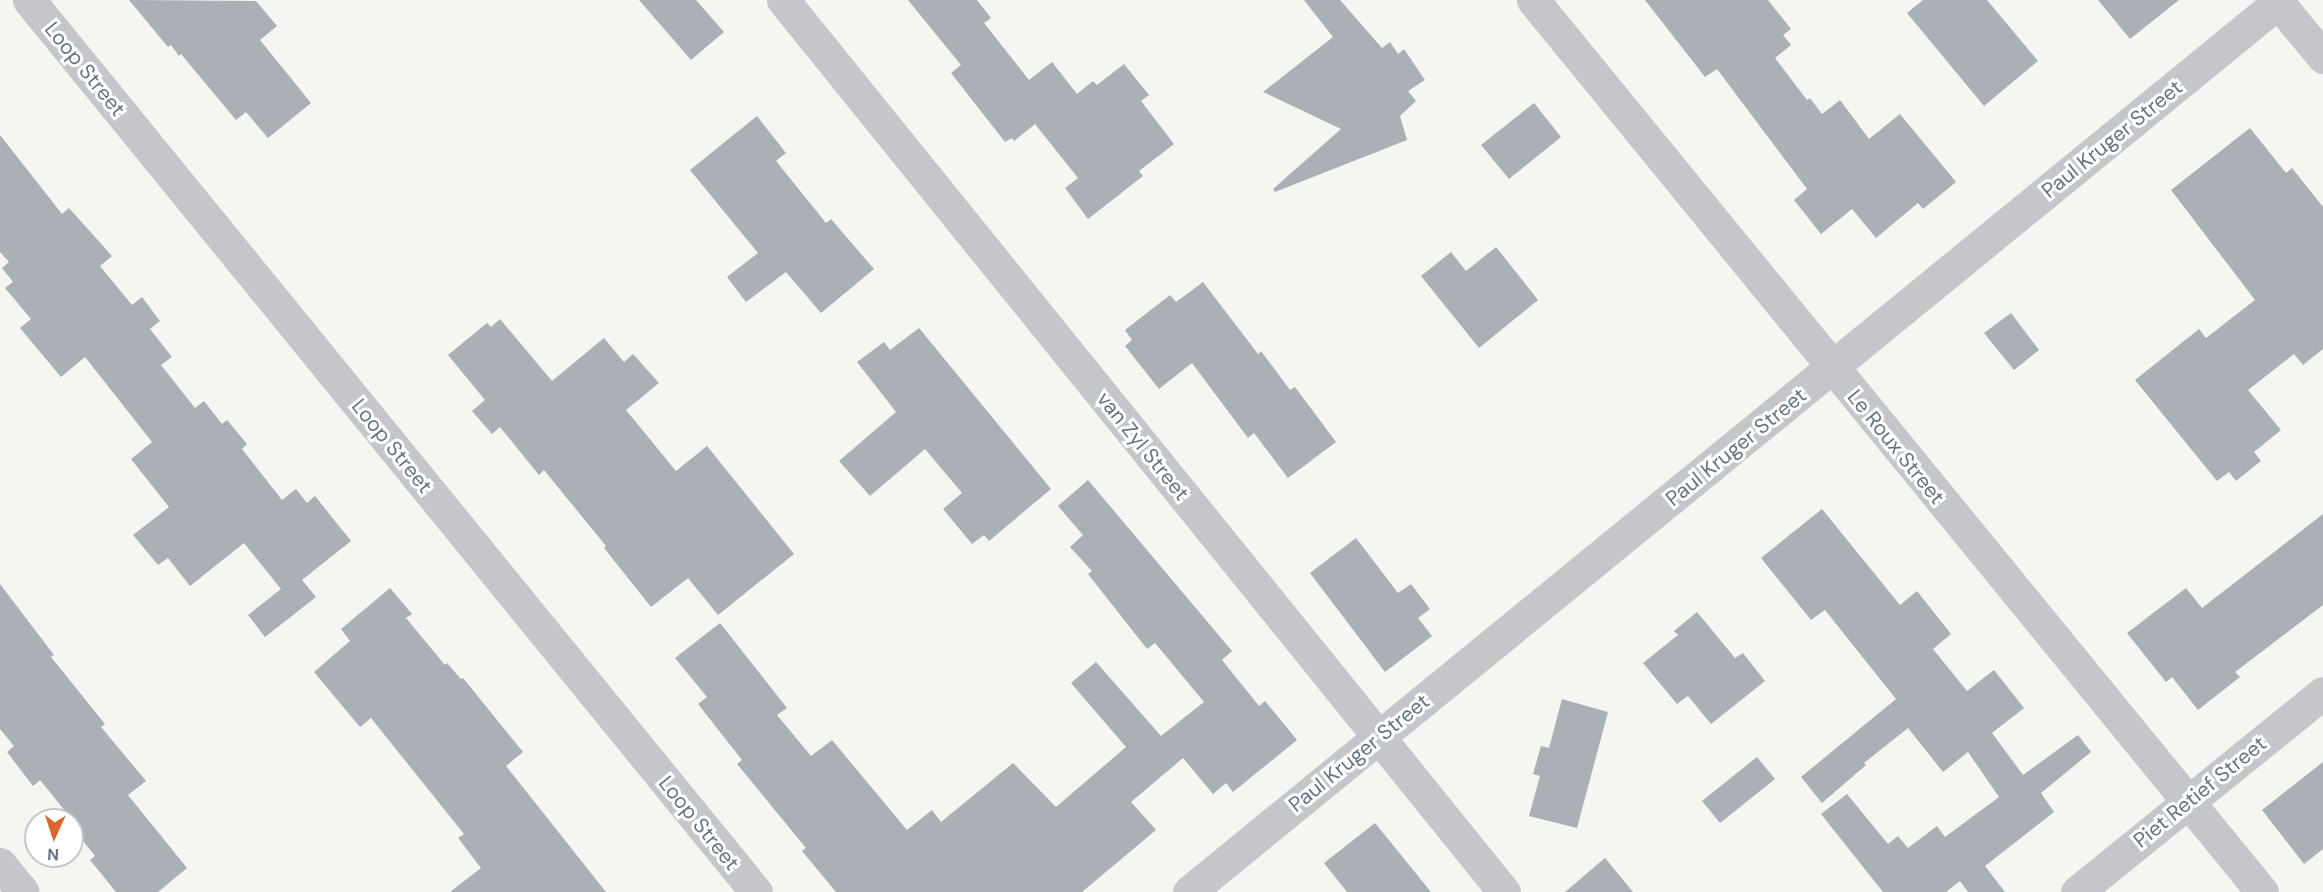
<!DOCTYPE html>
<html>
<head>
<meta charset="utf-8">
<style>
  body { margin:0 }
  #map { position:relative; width:2323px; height:892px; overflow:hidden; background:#f5f6f2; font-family:"DM Sans",sans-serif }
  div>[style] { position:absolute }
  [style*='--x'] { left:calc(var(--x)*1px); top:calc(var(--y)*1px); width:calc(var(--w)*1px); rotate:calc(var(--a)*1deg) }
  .building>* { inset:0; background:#aab0b6 }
  .minor>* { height:33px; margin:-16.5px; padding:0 16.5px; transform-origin:16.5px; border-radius:16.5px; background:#c4c6ca }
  span { translate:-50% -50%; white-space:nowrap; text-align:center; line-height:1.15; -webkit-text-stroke:6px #fff; paint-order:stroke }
  .street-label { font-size:21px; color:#667382 }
  .north { position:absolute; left:24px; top:808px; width:60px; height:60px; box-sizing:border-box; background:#fff; border:2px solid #c2c7cd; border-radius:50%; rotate:183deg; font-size:16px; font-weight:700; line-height:24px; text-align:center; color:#667382 }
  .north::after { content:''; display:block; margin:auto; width:21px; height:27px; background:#da652e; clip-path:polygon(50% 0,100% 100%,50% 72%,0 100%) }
</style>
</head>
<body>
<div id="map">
  <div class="building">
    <div style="clip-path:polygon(129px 0,256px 1px,277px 26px,260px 40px,311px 103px,268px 138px,246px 112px,236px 120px,181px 54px,179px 56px,171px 45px,168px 47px)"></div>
    <div style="clip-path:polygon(639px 0,696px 0,724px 32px,691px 60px)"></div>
    <div style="clip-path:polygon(908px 0,977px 0,991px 18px,984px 23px,1029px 80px,1052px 62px,1077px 94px,1093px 81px,1097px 85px,1124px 64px,1149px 95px,1141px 101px,1174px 144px,1139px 171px,1143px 176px,1088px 219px,1065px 188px,1078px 178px,1035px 124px,1014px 141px,1012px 138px,1005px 142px,951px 73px,961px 65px)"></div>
    <div style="clip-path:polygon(1304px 0,1340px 0,1382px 48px,1390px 42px,1398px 54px,1404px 49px,1425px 80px,1408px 91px,1416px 101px,1400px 116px,1407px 140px,1275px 192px,1273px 189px,1341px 129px,1263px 92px,1333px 37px)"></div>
    <div style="clip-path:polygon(1645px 0,1768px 0,1791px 29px,1783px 35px,1791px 45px,1775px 58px,1807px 100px,1810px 98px,1822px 114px,1840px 100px,1869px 139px,1900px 114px,1956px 182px,1923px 209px,1918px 203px,1876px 238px,1852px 209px,1821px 234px,1794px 200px,1807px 189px,1717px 69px,1705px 77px)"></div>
    <div style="clip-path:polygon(1923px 0,1987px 0,2038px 61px,1984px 106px,1907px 13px)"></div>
    <div style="clip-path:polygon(2098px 0,2179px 0,2130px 39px)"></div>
    <div style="clip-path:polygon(1534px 103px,1561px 137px,1509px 179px,1481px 145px)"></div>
    <div style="clip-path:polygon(757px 116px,786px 153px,776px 161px,826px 223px,831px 219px,874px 269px,821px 313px,786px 272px,746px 302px,727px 277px,758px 253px,690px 170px)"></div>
    <div style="clip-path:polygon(2250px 128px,2286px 173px,2292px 168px,2323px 207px,2323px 349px,2303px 365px,2294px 354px,2248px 390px,2281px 430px,2254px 452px,2261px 461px,2236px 481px,2229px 472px,2217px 481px,2135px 380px,2199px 329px,2206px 338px,2255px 300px,2171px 190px)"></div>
    <div style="clip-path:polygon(0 135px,62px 214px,69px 208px,112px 256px,100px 266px,132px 305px,142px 297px,160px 321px,150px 329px,172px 357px,161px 365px,195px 408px,204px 401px,222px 424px,227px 420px,247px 444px,242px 449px,282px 500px,296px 489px,307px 503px,315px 496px,351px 541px,302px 580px,316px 597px,265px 637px,248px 615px,281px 589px,244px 543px,190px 586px,168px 558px,158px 565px,133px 535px,169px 507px,131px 459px,152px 442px,85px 357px,61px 377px,20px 328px,31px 319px,5px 288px,13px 282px,2px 268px,9px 262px,0 252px)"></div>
    <div style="clip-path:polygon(1496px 247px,1538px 300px,1479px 348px,1421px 276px,1451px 252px,1466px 271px)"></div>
    <div style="clip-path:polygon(1203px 282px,1258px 354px,1261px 351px,1290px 390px,1295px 387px,1336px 442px,1288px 478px,1254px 433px,1248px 438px,1192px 363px,1159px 389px,1125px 346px,1132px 340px,1125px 330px,1170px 295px,1176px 302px)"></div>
    <div style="clip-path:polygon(2011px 313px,2039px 350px,2014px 370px,1984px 333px)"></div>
    <div style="clip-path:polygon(500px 319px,552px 381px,604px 338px,624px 362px,633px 354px,659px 383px,626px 410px,676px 471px,707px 446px,794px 554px,718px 615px,688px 578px,651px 607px,604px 548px,606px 546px,544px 470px,539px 475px,500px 427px,492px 434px,472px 411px,485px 400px,448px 355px,487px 323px,491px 327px)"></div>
    <div style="clip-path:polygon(919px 328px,1051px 489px,989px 541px,984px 535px,972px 544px,943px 509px,962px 493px,925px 449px,870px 496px,839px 461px,896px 412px,857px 362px,884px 342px,890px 350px)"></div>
    <div style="clip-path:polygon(1088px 480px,1232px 651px,1222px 660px,1259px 706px,1265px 701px,1297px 740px,1233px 792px,1226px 783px,1213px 794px,1183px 758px,1131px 802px,1156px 830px,1082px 892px,836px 892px,802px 851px,806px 848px,737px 764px,742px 760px,698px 704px,707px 697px,675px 658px,720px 623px,787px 708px,777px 715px,811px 756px,832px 740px,907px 830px,932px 810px,941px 822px,1013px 763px,1056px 807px,1126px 747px,1071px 683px,1096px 662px,1161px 736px,1204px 702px,1155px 643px,1147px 649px,1088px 574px,1092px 571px,1070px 547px,1083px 535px,1058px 506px)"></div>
    <div style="clip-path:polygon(1822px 509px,1900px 605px,1917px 591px,1951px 634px,1933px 649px,1967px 691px,1994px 670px,2024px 708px,1992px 733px,2023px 775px,2078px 735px,2091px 752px,2041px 793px,2054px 812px,1985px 866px,2005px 892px,1968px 892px,1960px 881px,1946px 892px,1883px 892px,1821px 814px,1847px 794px,1888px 844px,1898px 836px,1908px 848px,1937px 826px,1945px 837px,1999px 797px,1968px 752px,1943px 772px,1908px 728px,1864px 763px,1866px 765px,1822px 803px,1801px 777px,1896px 699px,1825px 610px,1811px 620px,1761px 558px)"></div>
    <div style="clip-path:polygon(2323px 514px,2323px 605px,2235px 672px,2240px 677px,2198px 710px,2172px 677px,2166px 682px,2127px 633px,2186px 588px,2202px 608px)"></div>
    <div style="clip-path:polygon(1356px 538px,1398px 593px,1411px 584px,1430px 609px,1418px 618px,1432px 636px,1385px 672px,1310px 573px)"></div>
    <div style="clip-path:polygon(0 584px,54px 655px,51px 657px,105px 724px,101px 727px,146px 781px,128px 795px,187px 868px,158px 892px,116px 892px,90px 860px,95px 856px,79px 836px,83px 833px,40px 780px,33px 786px,7px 752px,14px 746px,0 729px)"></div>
    <div style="clip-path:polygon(390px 588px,412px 614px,406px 618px,445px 665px,447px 663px,461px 679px,463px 678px,523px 752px,506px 766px,606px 892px,450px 892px,481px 868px,458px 838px,464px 834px,371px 718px,360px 727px,314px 672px,350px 641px,341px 629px)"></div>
    <div style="clip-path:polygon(1697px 612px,1735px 658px,1743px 653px,1765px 681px,1711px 724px,1688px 696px,1677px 704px,1643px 663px,1678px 635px,1674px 631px)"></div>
    <div style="clip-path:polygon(1562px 699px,1608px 712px,1577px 828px,1529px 816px,1540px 776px,1533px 774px,1541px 746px,1549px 748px)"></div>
    <div style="clip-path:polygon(1757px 757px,1775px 779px,1720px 823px,1702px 801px)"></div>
    <div style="clip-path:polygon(2323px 762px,2323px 849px,2304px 864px,2262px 810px)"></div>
    <div style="clip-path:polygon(1375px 823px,1431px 892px,1347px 892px,1324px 863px)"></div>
    <div style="clip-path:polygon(1605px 858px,1633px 892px,1565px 892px)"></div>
  </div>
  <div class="minor">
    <div style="--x:29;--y:0;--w:1151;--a:50.82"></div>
    <div style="--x:783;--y:0;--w:1147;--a:51.05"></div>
    <div style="--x:1533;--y:0;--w:1152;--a:50.74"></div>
    <div style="--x:2276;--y:0;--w:74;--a:50.5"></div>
    <div style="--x:0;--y:864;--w:36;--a:51"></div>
    <div style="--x:1189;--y:892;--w:1410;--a:-39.24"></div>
    <div style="--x:2077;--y:892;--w:316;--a:-39"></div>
  </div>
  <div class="street-label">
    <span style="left:85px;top:69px;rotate:51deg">Loop Street</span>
    <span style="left:2112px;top:139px;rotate:-39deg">Paul Kruger Street</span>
    <span style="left:392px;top:446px;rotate:51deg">Loop Street</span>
    <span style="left:1143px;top:446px;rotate:51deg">van Zyl Street</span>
    <span style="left:1736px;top:447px;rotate:-39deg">Paul Kruger Street</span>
    <span style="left:1896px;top:447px;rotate:51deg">Le Roux Street</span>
    <span style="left:1359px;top:753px;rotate:-39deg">Paul Kruger Street</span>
    <span style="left:2200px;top:792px;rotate:-39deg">Piet Retief Street</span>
    <span style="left:699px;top:823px;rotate:51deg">Loop Street</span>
  </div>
  <div class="north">N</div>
</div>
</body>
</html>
